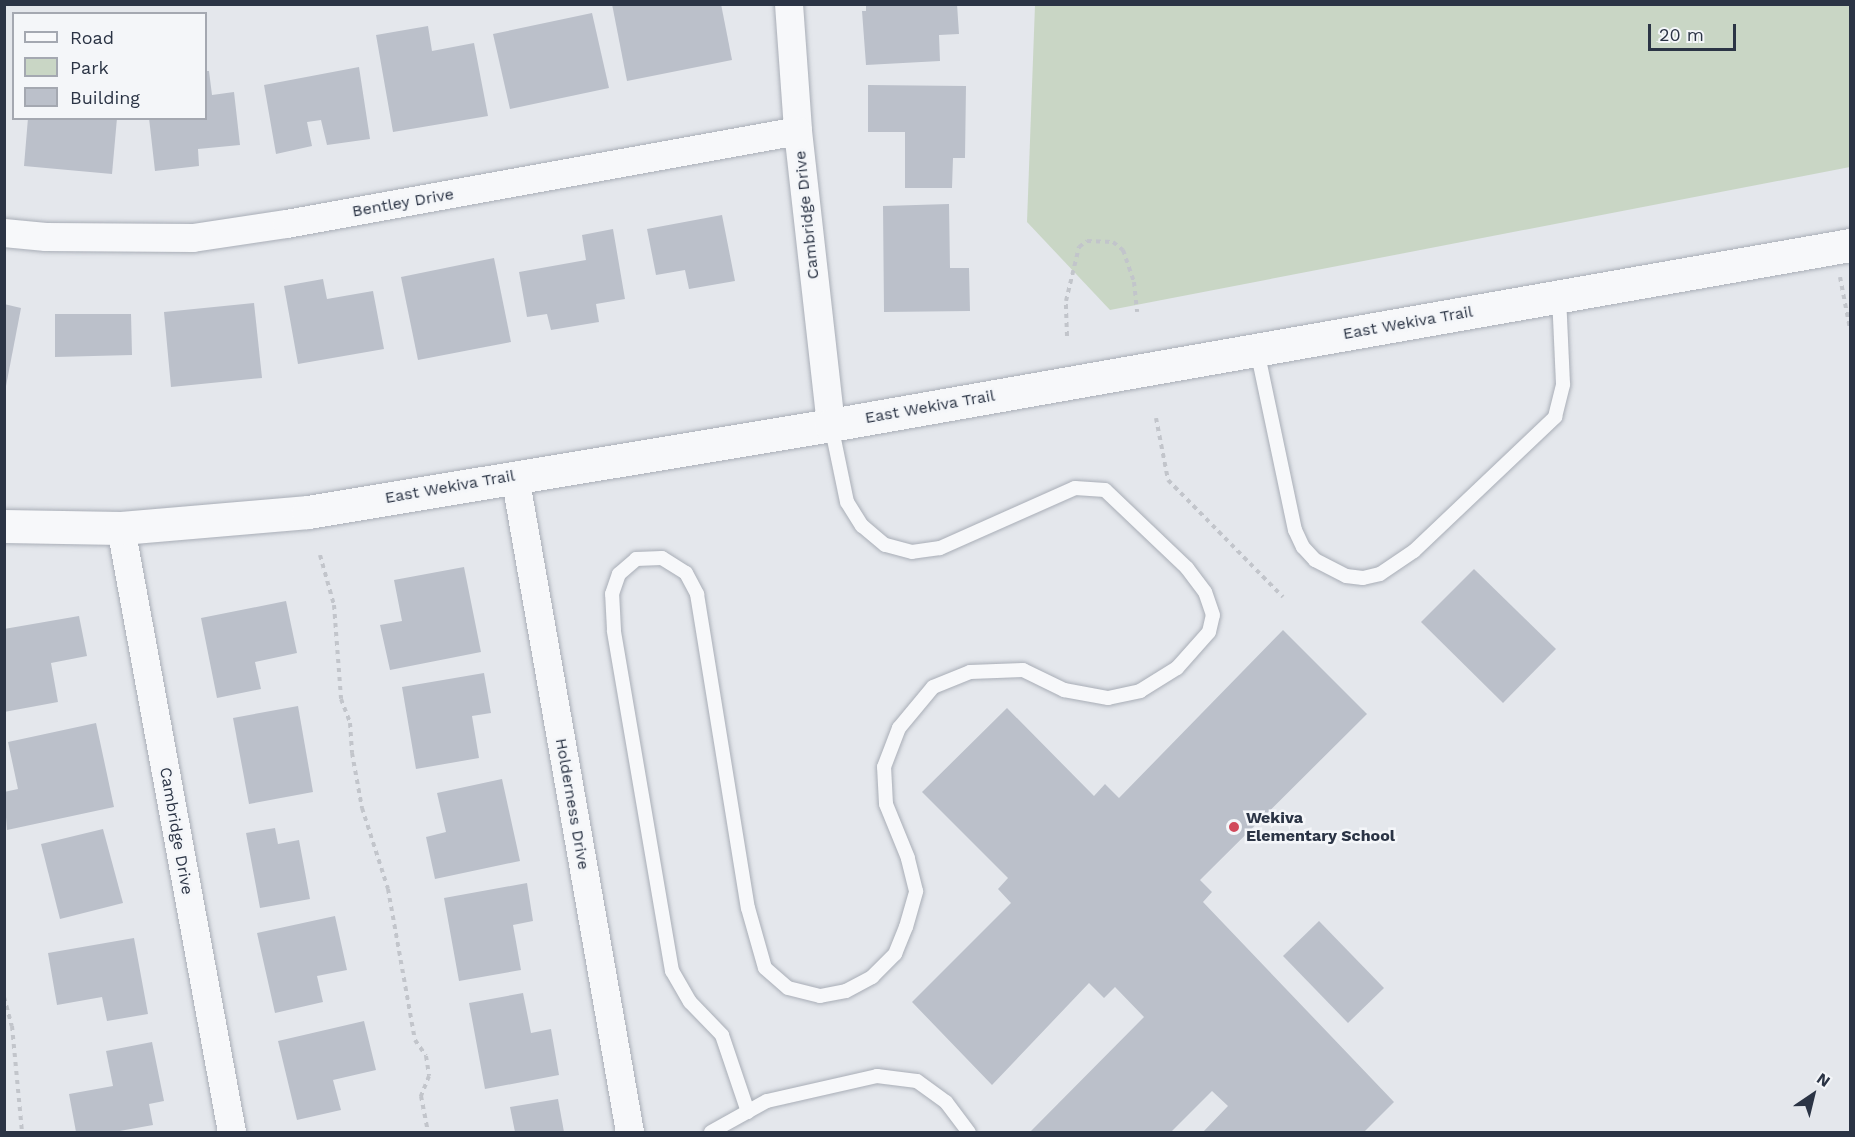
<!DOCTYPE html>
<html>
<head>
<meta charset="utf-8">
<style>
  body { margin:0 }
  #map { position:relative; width:1855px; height:1137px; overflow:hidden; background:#e4e7ec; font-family:"Work Sans",sans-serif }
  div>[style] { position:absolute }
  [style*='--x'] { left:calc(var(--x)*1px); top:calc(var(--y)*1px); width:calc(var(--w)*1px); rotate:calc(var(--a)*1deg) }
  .green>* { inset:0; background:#c9d6c5 }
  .building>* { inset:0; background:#bbc0ca }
  .path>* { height:4px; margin-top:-2px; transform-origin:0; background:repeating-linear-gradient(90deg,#c2c5cb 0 4.5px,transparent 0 9px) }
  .roads { filter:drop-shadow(0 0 2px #a9aeb7) drop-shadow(0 0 2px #a9aeb7) }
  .service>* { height:14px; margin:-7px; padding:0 7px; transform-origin:7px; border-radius:7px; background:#f7f8fa }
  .minor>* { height:28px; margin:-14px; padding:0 14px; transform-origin:14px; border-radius:14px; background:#f7f8fa }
  .tertiary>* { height:33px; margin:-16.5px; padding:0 16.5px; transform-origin:16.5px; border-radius:16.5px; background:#f7f8fa }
  .dots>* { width:16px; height:16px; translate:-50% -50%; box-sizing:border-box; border:3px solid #f4f6f9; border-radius:50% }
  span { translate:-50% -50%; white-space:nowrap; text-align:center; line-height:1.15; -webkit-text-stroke:5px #f4f6f9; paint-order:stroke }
  .street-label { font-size:16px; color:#2b3445 }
  .poi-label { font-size:16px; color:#2b3445; font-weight:700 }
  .left { translate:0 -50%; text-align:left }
  .frame { position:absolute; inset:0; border:6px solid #2b3445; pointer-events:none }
  .legend { position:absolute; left:12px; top:12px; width:195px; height:108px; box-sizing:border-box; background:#f4f6f9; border:2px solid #a4a8b1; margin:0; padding:8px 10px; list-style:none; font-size:18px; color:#2b3445 }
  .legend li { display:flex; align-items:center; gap:12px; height:30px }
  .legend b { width:30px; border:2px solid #a4a8b1 }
  .north { position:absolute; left:1783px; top:1065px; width:60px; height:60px; -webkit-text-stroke:4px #f4f6f9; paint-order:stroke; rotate:35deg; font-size:16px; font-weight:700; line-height:24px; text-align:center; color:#2b3445 }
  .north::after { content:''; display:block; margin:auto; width:21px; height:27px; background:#2b3445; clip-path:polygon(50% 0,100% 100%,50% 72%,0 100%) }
  .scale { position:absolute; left:1648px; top:24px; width:88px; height:27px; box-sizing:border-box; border:3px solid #2b3445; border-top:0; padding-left:8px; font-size:18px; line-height:21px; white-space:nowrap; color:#2b3445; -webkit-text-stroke:4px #f4f6f9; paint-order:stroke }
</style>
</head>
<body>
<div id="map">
  <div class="green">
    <div style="clip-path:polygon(1035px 5px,1850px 5px,1850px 167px,1110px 310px,1027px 222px)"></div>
  </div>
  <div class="building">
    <div style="clip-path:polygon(612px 4px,721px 4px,732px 60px,627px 81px)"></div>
    <div style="clip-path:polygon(866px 4px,957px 4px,959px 34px,939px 35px,940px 61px,866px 65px,862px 11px,866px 11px)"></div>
    <div style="clip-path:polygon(592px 13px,609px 88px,510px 109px,493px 34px)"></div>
    <div style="clip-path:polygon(428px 26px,432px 51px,474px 43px,488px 116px,393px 132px,376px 35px)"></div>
    <div style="clip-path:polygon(359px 67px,370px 139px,327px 145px,321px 120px,307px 122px,312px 146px,276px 154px,264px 85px)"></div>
    <div style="clip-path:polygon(206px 71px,209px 71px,212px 95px,234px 92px,240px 145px,198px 149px,199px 166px,155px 171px,149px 118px,206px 118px)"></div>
    <div style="clip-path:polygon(868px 85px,966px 86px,965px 158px,953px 158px,952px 188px,905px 188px,905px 132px,868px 132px)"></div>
    <div style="clip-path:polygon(28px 118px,117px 118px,112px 174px,24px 166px)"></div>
    <div style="clip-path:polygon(949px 204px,950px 268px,969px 268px,970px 311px,884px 312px,883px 206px)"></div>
    <div style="clip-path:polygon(722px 215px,735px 281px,689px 289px,685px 270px,656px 275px,647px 229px)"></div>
    <div style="clip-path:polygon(613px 229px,625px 299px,596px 304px,599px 322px,551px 330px,547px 314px,527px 317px,519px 272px,586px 260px,582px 235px)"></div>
    <div style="clip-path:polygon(494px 258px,511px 342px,418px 360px,401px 277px)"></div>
    <div style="clip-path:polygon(323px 279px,327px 299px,373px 291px,384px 349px,298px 364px,284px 286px)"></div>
    <div style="clip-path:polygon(254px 303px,262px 378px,171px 387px,164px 312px)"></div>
    <div style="clip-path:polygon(4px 304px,21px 308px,6px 386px,4px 386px)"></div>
    <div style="clip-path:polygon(55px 314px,131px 314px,132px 355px,55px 357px)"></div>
    <div style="clip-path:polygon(464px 567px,481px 652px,390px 670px,380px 625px,402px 621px,394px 580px)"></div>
    <div style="clip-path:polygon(1474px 569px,1556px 649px,1503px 703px,1421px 622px)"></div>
    <div style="clip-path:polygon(286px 601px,297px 653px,255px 662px,261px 689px,217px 698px,201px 618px)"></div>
    <div style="clip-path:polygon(79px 616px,87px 656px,51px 663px,58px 702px,4px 712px,4px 629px)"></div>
    <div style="clip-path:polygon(1283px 630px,1367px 714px,1200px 880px,1212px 892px,1203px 902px,1394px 1102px,1364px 1132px,1203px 1132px,1228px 1106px,1212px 1091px,1171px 1132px,1030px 1132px,1144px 1017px,1115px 987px,1104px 998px,1089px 983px,992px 1085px,912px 1002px,1011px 903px,998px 889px,1008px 878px,922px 792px,1007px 708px,1094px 796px,1105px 784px,1119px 798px)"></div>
    <div style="clip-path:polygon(484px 673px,491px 713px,472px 716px,479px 758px,416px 769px,402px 687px)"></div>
    <div style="clip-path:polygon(298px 706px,313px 792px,249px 804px,233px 718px)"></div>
    <div style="clip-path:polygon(96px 723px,114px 807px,7px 830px,4px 792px,18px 789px,8px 742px)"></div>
    <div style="clip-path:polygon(502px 779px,520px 861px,435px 879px,426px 837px,446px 832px,437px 793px)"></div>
    <div style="clip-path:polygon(275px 828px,278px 844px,299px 840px,310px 899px,260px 908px,246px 833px)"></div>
    <div style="clip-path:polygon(103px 829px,123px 903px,60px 919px,41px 844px)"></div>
    <div style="clip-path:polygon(527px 883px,533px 921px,513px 925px,521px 970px,459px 981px,444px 898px)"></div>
    <div style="clip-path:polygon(335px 916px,347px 970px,317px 976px,323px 1002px,275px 1013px,257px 933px)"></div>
    <div style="clip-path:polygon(1319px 921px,1384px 988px,1348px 1023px,1283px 956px)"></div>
    <div style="clip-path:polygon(134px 938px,148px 1014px,107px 1021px,102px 997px,57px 1005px,48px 953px)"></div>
    <div style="clip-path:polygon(523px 993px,531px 1033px,551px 1029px,559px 1075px,485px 1089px,469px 1003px)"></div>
    <div style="clip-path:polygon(364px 1021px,376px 1070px,333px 1080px,341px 1110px,297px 1120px,278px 1041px)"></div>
    <div style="clip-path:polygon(152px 1042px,164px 1101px,149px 1104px,153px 1125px,114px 1132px,76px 1132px,69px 1094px,113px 1086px,106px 1051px)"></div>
    <div style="clip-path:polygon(558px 1099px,564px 1132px,515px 1132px,510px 1107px)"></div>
  </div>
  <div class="path">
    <div style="--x:1840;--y:277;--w:53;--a:79.1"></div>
    <div style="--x:1067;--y:336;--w:35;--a:-92"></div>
    <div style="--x:1066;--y:301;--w:56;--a:-76.5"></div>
    <div style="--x:1079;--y:247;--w:10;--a:-37"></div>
    <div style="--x:1087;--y:241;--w:26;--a:2"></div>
    <div style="--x:1113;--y:242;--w:13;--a:39"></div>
    <div style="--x:1123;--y:250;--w:34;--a:71"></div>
    <div style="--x:1134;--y:282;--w:30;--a:84"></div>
    <div style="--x:1156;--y:418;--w:63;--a:79"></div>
    <div style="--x:1168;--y:480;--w:164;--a:45.5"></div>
    <div style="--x:320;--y:555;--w:52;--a:74.4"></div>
    <div style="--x:334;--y:605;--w:94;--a:85.7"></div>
    <div style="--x:341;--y:699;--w:26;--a:69"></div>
    <div style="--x:350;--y:723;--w:30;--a:86"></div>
    <div style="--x:352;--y:753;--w:56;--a:79.7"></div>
    <div style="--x:362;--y:808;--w:85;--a:72.2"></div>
    <div style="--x:388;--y:889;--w:153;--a:79.9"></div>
    <div style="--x:415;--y:1040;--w:19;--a:55"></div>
    <div style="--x:426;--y:1056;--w:20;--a:81"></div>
    <div style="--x:429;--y:1076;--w:22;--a:112"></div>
    <div style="--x:421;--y:1096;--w:37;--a:79"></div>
    <div style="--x:4;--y:997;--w:30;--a:75"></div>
    <div style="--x:12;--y:1026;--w:106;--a:84.6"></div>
  </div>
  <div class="roads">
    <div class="service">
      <div style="--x:1257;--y:350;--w:184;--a:78.1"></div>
      <div style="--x:1295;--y:530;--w:19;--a:65"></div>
      <div style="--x:1303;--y:547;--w:18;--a:47"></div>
      <div style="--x:1315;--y:560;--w:35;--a:27"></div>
      <div style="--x:1346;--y:576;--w:17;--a:7"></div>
      <div style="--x:1363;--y:578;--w:17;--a:-13"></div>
      <div style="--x:1380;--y:574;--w:41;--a:-34.1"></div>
      <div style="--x:1414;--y:551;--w:195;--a:-43.5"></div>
      <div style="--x:1555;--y:417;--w:34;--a:-76"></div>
      <div style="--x:1563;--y:384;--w:88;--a:-92.6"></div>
      <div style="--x:748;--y:1112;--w:81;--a:-108.7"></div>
      <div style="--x:722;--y:1035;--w:46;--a:-134.1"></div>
      <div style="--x:690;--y:1002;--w:36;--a:-120"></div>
      <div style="--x:672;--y:971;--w:346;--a:-99.7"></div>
      <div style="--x:614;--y:630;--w:36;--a:-93"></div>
      <div style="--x:612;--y:594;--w:21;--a:-71"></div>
      <div style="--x:619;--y:574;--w:23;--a:-41"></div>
      <div style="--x:636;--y:559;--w:26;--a:-2"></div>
      <div style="--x:662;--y:558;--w:28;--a:32"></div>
      <div style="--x:686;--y:573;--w:24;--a:62"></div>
      <div style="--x:697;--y:594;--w:318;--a:80.8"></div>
      <div style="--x:748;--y:908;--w:62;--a:74.2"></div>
      <div style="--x:765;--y:968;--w:30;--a:41"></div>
      <div style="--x:788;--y:988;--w:33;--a:14"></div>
      <div style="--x:820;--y:996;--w:26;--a:-11"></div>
      <div style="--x:846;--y:991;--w:30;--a:-28"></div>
      <div style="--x:872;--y:977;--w:33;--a:-45"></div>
      <div style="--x:895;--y:954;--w:29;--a:-68"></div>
      <div style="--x:906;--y:927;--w:37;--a:-74"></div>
      <div style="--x:916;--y:891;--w:34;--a:-104"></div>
      <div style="--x:908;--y:858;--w:58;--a:-112.2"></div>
      <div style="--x:886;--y:804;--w:37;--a:-93"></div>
      <div style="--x:884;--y:767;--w:42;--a:-69"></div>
      <div style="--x:899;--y:728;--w:53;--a:-50.3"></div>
      <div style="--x:933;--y:687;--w:40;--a:-22"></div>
      <div style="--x:970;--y:672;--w:53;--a:-2.2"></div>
      <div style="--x:1023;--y:670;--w:46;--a:26"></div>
      <div style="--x:1064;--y:690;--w:45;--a:10.3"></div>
      <div style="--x:1108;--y:698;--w:33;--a:-12"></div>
      <div style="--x:1140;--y:691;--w:44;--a:-31.9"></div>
      <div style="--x:1177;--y:668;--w:48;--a:-48.4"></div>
      <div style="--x:1209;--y:632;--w:17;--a:-77"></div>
      <div style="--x:1213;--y:615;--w:24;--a:-109"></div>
      <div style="--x:1205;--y:592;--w:30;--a:-127"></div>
      <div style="--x:1187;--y:568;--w:113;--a:-136.4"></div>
      <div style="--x:1105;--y:490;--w:30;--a:-176"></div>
      <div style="--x:1075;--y:488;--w:148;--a:156"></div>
      <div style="--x:940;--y:548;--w:28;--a:172"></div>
      <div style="--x:912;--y:552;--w:28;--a:-165"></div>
      <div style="--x:885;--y:545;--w:30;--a:-140"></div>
      <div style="--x:862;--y:526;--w:28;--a:-122"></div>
      <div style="--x:847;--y:502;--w:79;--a:-101.7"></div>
      <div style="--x:711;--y:1132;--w:64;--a:-29"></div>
      <div style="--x:767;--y:1101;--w:113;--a:-12.8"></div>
      <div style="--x:877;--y:1076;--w:40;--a:7.1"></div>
      <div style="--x:917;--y:1081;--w:36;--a:36"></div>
      <div style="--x:946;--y:1102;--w:38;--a:53"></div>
    </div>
    <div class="minor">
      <div style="--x:789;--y:4;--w:127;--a:85.9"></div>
      <div style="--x:798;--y:131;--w:296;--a:83.6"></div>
      <div style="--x:4;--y:233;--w:42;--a:5.4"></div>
      <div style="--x:46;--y:237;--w:147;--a:0.4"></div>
      <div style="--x:193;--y:238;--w:95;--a:-8.5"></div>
      <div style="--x:287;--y:224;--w:519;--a:-10.31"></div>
      <div style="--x:515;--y:476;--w:666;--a:80.06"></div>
      <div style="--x:121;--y:528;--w:614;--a:79.59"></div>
    </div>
    <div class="tertiary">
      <div style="--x:4;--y:526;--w:117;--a:1"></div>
      <div style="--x:121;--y:528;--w:188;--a:-4.9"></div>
      <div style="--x:308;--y:512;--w:530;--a:-9.44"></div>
      <div style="--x:831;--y:425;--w:1035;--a:-10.02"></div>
    </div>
  </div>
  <div class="dots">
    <div style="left:1234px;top:827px;background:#d1495b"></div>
  </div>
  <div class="street-label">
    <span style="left:403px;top:203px;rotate:-10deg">Bentley Drive</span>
    <span style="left:807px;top:215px;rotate:-96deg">Cambridge Drive</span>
    <span style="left:1408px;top:323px;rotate:-10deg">East Wekiva Trail</span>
    <span style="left:930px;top:407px;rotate:-10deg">East Wekiva Trail</span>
    <span style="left:450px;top:487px;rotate:-10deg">East Wekiva Trail</span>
    <span style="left:572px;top:804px;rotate:80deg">Holderness Drive</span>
    <span style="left:176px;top:831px;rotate:80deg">Cambridge Drive</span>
  </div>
  <div class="poi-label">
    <span class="left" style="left:1246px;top:827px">Wekiva<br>Elementary School</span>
  </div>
  <div class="frame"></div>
  <ul class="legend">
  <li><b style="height:8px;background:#f7f8fa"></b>Road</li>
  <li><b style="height:16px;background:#c9d6c5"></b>Park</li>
  <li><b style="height:16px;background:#bbc0ca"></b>Building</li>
  </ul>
  <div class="north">N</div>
  <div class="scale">20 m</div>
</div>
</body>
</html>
